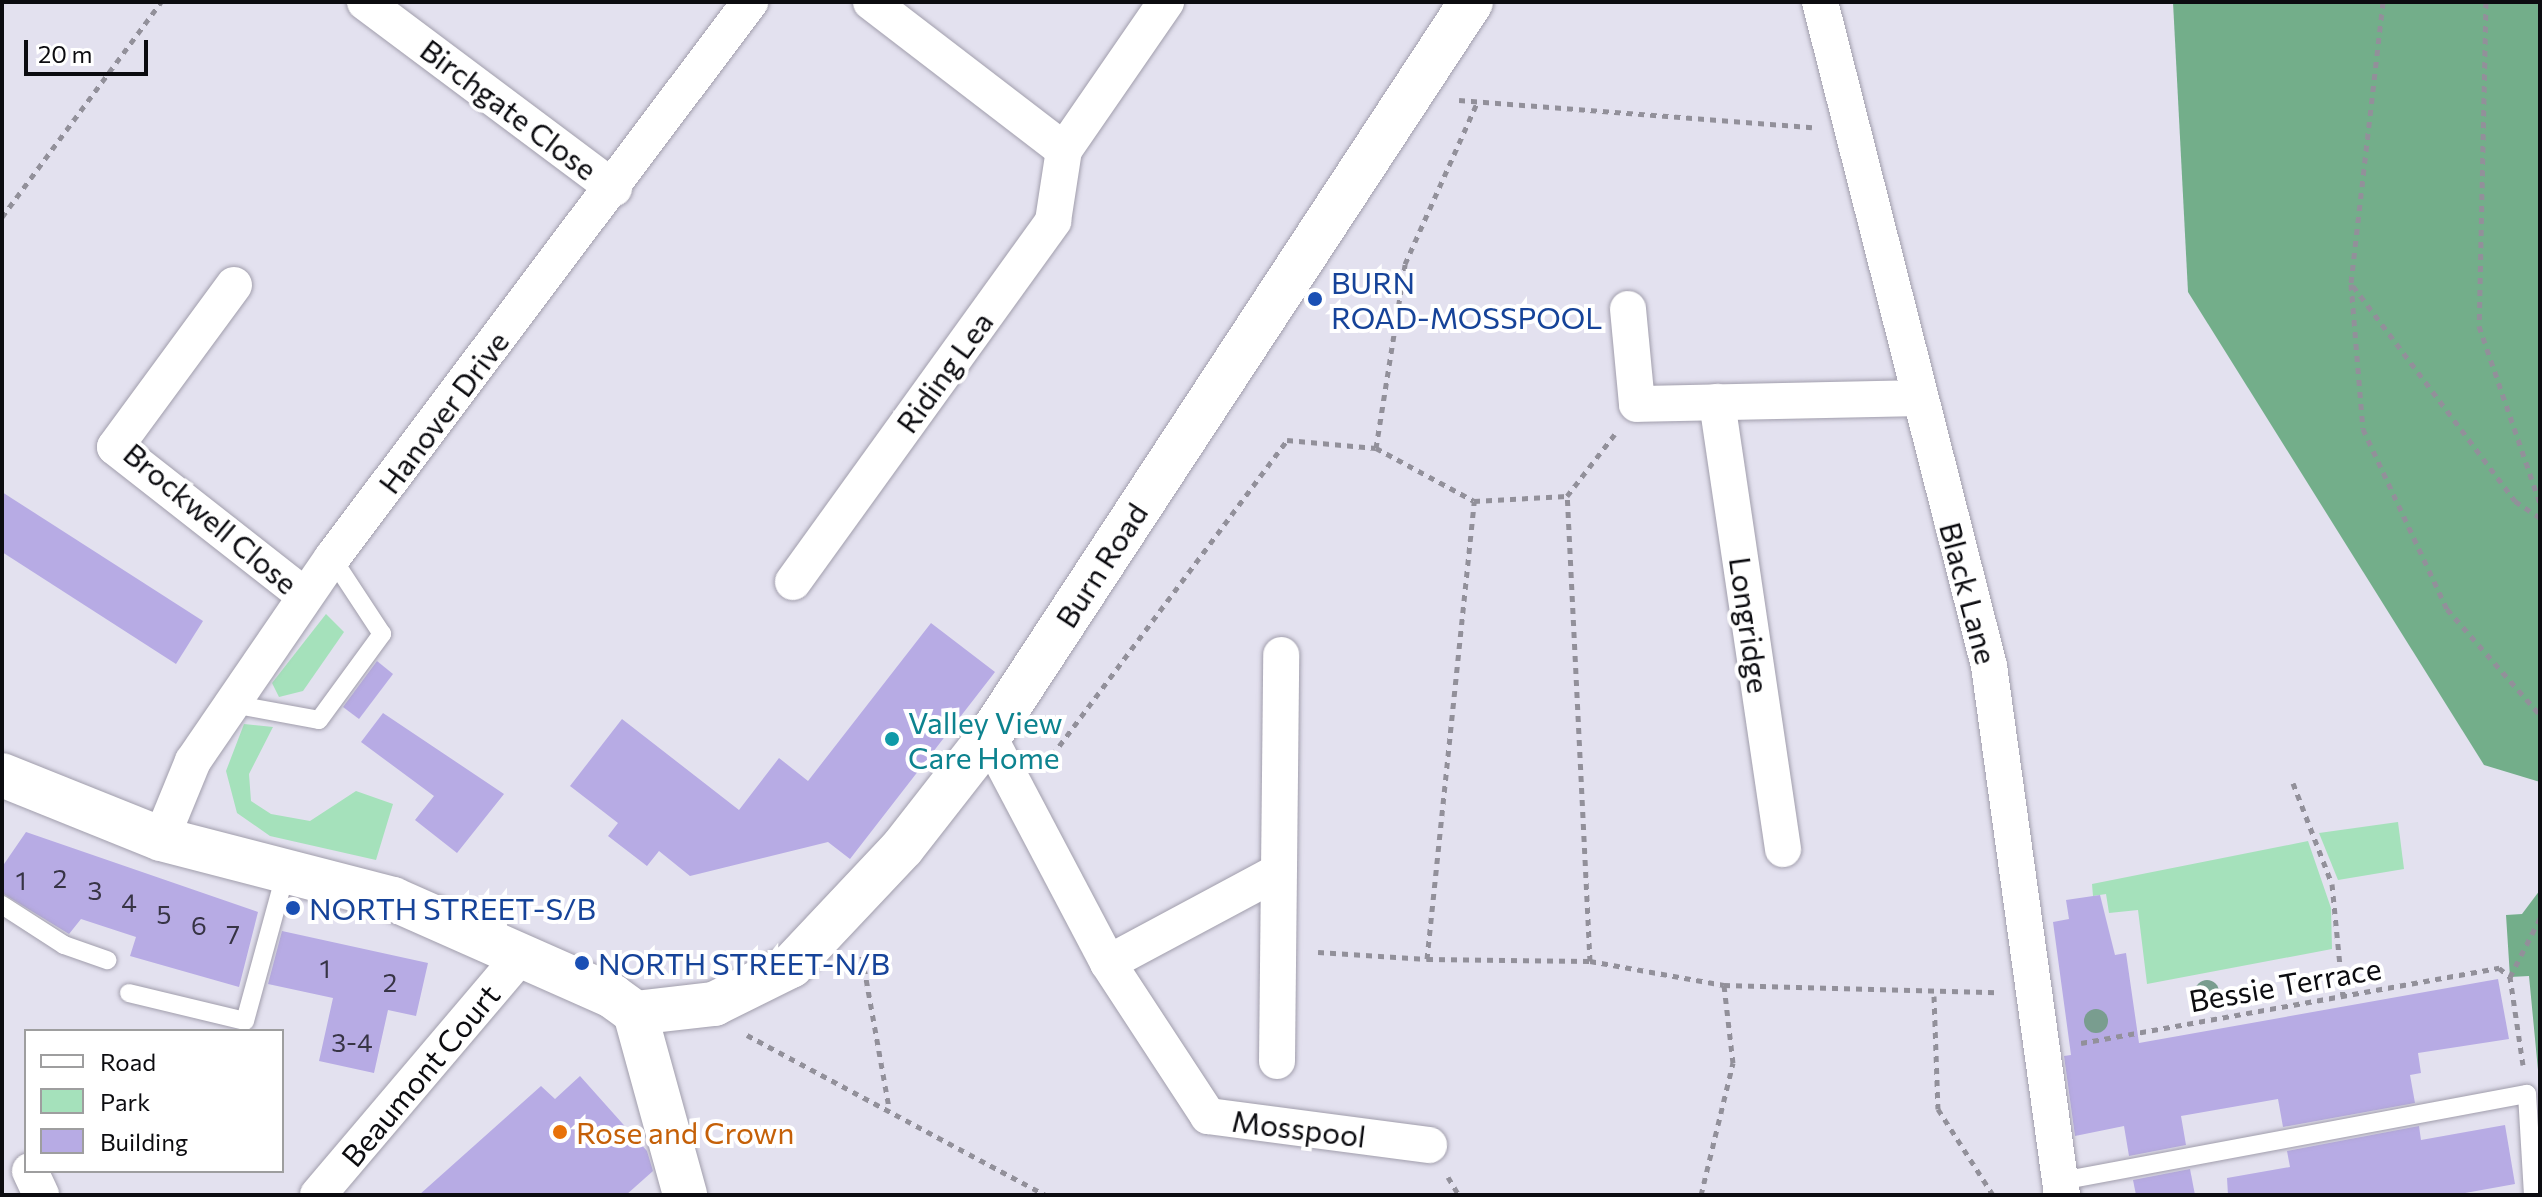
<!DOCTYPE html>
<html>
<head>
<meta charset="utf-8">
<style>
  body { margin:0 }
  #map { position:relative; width:2542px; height:1197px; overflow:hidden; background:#e3e1ef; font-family:Commissioner,sans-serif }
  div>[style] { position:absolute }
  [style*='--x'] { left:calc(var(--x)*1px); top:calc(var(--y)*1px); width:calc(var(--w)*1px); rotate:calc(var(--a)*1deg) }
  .green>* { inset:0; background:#a5e1bb }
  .forest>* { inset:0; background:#73ae8a }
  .building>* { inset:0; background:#b7abe4 }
  .path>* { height:5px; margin-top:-2.5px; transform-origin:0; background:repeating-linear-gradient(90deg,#92909a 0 6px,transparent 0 12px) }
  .roads { filter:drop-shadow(0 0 2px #a19eac) drop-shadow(0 0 2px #a19eac) }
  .service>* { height:18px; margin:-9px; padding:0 9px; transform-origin:9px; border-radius:9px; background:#fff }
  .minor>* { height:36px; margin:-18px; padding:0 18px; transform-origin:18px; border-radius:18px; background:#fff }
  .tertiary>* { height:44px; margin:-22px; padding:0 22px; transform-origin:22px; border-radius:22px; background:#fff }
  .trees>* { width:24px; height:24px; margin:-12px; border-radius:50%; background:#799d8f }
  .dots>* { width:22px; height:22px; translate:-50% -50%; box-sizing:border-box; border:4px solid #fff; border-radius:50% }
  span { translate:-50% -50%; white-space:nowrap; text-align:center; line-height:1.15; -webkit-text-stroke:8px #fff; paint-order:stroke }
  .number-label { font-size:26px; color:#373445 }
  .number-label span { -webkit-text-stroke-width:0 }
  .street-label { font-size:30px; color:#0c0c10 }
  .transit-label { font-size:30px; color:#164399 }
  .left { translate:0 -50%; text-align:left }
  .culture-label { font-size:30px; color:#0d838f }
  .food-label { font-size:30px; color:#c56008 }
  .frame { position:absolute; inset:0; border:4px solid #0c0c10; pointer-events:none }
  .legend { position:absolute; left:24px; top:1029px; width:260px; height:144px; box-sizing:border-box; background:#fff; border:2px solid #9e9e9f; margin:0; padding:10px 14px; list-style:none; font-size:24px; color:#0c0c10 }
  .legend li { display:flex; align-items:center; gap:16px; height:40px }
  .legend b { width:40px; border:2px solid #9e9e9f }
  .scale { position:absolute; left:24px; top:40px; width:124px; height:36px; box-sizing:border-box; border:4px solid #0c0c10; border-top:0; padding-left:10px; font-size:24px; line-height:28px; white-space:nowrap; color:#0c0c10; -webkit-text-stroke:6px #fff; paint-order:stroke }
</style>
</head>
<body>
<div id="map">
  <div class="green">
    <div style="clip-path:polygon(326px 614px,344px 632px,303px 691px,279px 697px,272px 683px)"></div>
    <div style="clip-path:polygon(244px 724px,273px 727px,249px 774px,251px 801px,271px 814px,310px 821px,356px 791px,393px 804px,376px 860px,270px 836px,237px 813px,226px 771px)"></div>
    <div style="clip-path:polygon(2398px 822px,2404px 869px,2338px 880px,2319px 833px)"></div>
    <div style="clip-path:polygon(2308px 841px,2331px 908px,2332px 949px,2147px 984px,2138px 910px,2109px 913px,2106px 894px,2093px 896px,2092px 884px)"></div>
  </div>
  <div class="forest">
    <div style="clip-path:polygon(2173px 2px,2540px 2px,2540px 782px,2484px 765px,2188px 292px)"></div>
    <div style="clip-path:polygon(2540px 890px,2540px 1091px,2529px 976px,2510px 977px,2506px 915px,2522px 914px)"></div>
  </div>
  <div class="building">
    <div style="clip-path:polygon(2px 492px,203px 621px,176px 664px,2px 552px)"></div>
    <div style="clip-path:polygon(931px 623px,995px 672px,850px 859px,828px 842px,690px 876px,659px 851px,647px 866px,608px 836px,618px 823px,570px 786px,622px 719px,739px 810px,779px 758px,808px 781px)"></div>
    <div style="clip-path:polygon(377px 661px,393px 674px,359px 719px,343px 707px)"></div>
    <div style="clip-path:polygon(383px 713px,504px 794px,457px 853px,415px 820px,434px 796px,361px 742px)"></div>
    <div style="clip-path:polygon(26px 832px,258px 912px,239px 987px,130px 956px,136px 937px,81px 919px,69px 934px,2px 893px,2px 867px)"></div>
    <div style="clip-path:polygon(2100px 895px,2115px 955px,2126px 953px,2139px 1043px,2498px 979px,2509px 1039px,2418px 1053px,2421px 1073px,2410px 1075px,2415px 1103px,2283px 1127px,2278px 1099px,2181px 1116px,2186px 1145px,2129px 1156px,2124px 1126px,2075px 1136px,2064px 1056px,2071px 1055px,2053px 922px,2069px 919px,2066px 900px)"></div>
    <div style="clip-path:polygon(282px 931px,428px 963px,416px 1016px,388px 1010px,374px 1073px,319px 1061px,333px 998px,268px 984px)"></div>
    <div style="clip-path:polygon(580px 1076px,647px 1151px,653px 1171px,626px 1195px,419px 1195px,541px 1086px,555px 1099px)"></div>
    <div style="clip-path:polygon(2505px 1125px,2515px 1184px,2454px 1195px,2228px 1195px,2227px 1178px,2290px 1167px,2287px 1151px,2419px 1126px,2421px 1140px)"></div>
    <div style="clip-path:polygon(2190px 1169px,2195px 1195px,2136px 1195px,2133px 1180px)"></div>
  </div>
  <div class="path">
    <div style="--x:2383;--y:2;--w:284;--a:96.5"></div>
    <div style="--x:2351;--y:284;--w:145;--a:85.3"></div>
    <div style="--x:2363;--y:429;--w:199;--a:65"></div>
    <div style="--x:2447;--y:609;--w:141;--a:48.7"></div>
    <div style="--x:2486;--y:2;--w:324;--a:91.2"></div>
    <div style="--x:2479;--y:326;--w:187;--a:71"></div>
    <div style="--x:1459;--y:100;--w:354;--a:4.4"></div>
    <div style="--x:2;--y:217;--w:267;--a:-53.5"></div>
    <div style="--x:2353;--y:286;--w:269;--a:53"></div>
    <div style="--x:2515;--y:501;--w:30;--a:34"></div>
    <div style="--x:1376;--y:448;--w:111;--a:28.4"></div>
    <div style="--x:1474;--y:501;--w:93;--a:-3.1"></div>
    <div style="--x:1567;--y:496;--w:78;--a:-52.3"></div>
    <div style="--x:1045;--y:765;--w:405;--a:-53.3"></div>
    <div style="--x:1287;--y:440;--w:89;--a:5.1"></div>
    <div style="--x:1376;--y:448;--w:186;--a:-81"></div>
    <div style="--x:1405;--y:264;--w:179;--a:-65.9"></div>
    <div style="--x:2293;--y:783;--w:108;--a:68.9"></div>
    <div style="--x:2332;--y:884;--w:113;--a:84.4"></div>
    <div style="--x:1318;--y:952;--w:109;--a:3.7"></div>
    <div style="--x:1427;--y:959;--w:460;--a:-84.1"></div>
    <div style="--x:862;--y:956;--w:153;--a:79.9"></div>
    <div style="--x:1427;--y:959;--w:163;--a:0.7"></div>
    <div style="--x:1590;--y:961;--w:466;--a:-92.8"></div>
    <div style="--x:1590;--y:961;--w:136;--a:10.2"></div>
    <div style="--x:1724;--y:985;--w:273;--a:1.5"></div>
    <div style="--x:1934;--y:996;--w:113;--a:88"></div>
    <div style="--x:1938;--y:1109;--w:102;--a:57.4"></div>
    <div style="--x:747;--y:1035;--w:339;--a:28.2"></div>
    <div style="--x:2081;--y:1043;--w:425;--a:-10.2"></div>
    <div style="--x:2499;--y:968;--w:14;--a:39"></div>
    <div style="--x:2523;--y:1065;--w:89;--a:-98.4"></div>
    <div style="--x:2510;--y:977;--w:66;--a:-63"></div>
    <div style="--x:1448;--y:1177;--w:21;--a:59"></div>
    <div style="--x:1701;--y:1195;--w:136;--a:-76.4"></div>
    <div style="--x:1733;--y:1063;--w:79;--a:-96.6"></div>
  </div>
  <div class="roads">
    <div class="service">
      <div style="--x:232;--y:704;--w:88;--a:10.4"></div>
      <div style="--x:319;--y:720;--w:107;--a:-53.8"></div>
      <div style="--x:382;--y:634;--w:91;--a:-123.3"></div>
      <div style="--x:2;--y:905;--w:74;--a:32.8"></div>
      <div style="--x:64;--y:945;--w:46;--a:19.2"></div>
      <div style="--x:129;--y:993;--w:119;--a:13.6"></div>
      <div style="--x:245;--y:1021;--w:156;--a:-74.7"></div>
      <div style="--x:2061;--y:1181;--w:474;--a:-10.6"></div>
      <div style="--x:2527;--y:1094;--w:101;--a:86.6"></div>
    </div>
    <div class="minor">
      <div style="--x:365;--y:2;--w:311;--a:36.8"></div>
      <div style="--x:871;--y:2;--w:243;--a:37.5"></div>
      <div style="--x:1820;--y:2;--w:685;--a:75.72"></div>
      <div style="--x:1989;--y:666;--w:534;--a:82.14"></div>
      <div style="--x:234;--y:285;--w:201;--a:126.3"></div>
      <div style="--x:115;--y:447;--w:241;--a:38.1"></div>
      <div style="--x:1628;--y:309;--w:95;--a:84.6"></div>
      <div style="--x:1637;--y:404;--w:280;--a:-1.2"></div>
      <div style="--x:1717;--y:402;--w:452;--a:81.6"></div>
      <div style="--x:793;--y:582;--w:445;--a:-54.2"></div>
      <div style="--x:1053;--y:221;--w:72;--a:-81.2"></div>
      <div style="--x:1064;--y:150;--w:180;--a:-55.4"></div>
      <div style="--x:989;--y:737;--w:255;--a:62.2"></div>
      <div style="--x:1108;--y:963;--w:183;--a:56.8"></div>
      <div style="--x:1208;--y:1116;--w:223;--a:7.5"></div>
      <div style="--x:161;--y:839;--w:84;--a:-67.7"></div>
      <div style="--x:193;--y:761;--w:246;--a:-55.6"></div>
      <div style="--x:332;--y:558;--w:696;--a:-53.06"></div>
      <div style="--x:1108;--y:963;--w:193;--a:-28.2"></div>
      <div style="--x:1277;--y:1061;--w:406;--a:-89.4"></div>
      <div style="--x:30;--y:1171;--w:26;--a:65"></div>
      <div style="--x:318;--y:1195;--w:314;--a:-49.7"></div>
    </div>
    <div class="tertiary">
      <div style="--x:2;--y:775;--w:171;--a:21.9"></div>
      <div style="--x:161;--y:839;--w:240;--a:14.5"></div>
      <div style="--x:393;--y:899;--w:240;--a:23.9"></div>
      <div style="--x:612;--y:996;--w:29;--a:36"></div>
      <div style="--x:635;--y:1013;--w:189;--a:74.6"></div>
      <div style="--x:635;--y:1013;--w:80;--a:-6.5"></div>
      <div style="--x:714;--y:1004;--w:86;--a:-26.3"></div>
      <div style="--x:791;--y:966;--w:163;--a:-46.7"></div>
      <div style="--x:903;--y:847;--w:140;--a:-52"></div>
      <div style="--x:989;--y:737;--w:879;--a:-56.74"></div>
    </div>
  </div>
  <div class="trees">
    <div style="left:2207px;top:992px"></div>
    <div style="left:2096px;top:1021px"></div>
  </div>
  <div class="dots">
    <div style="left:1315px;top:299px;background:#1a4fb4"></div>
    <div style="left:892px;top:739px;background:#0f9aa8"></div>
    <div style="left:293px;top:908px;background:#1a4fb4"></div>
    <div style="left:582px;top:963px;background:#1a4fb4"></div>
    <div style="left:560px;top:1132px;background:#e8710a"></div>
  </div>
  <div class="number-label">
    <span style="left:60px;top:878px">2</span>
    <span style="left:21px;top:880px">1</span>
    <span style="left:95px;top:890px">3</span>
    <span style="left:129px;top:902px">4</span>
    <span style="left:164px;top:914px">5</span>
    <span style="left:199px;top:925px">6</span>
    <span style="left:233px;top:934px">7</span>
    <span style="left:325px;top:968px">1</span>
    <span style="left:390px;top:982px">2</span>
    <span style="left:352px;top:1042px">3-4</span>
  </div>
  <div class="street-label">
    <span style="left:509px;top:109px;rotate:37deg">Birchgate Close</span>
    <span style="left:944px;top:372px;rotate:-54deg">Riding Lea</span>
    <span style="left:443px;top:412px;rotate:-53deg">Hanover Drive</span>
    <span style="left:211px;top:518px;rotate:40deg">Brockwell Close</span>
    <span style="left:1101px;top:565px;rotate:-57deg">Burn Road</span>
    <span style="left:1969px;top:593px;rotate:75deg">Black Lane</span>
    <span style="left:1750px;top:625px;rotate:82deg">Longridge</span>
    <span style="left:2285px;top:984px;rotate:-10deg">Bessie Terrace</span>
    <span style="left:420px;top:1075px;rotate:-50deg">Beaumont Court</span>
    <span style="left:1299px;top:1128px;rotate:7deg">Mosspool</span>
  </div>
  <div class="transit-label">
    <span class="left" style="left:1331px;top:299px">BURN<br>ROAD-MOSSPOOL</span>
    <span class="left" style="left:309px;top:908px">NORTH STREET-S/B</span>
    <span class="left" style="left:598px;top:963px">NORTH STREET-N/B</span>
  </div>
  <div class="culture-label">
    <span class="left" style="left:908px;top:739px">Valley View<br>Care Home</span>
  </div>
  <div class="food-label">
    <span class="left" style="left:576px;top:1132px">Rose and Crown</span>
  </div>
  <div class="frame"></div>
  <ul class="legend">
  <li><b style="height:10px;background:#fff"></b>Road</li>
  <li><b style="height:22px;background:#a5e1bb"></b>Park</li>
  <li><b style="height:22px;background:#b7abe4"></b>Building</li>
  </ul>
  <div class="scale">20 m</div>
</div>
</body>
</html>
